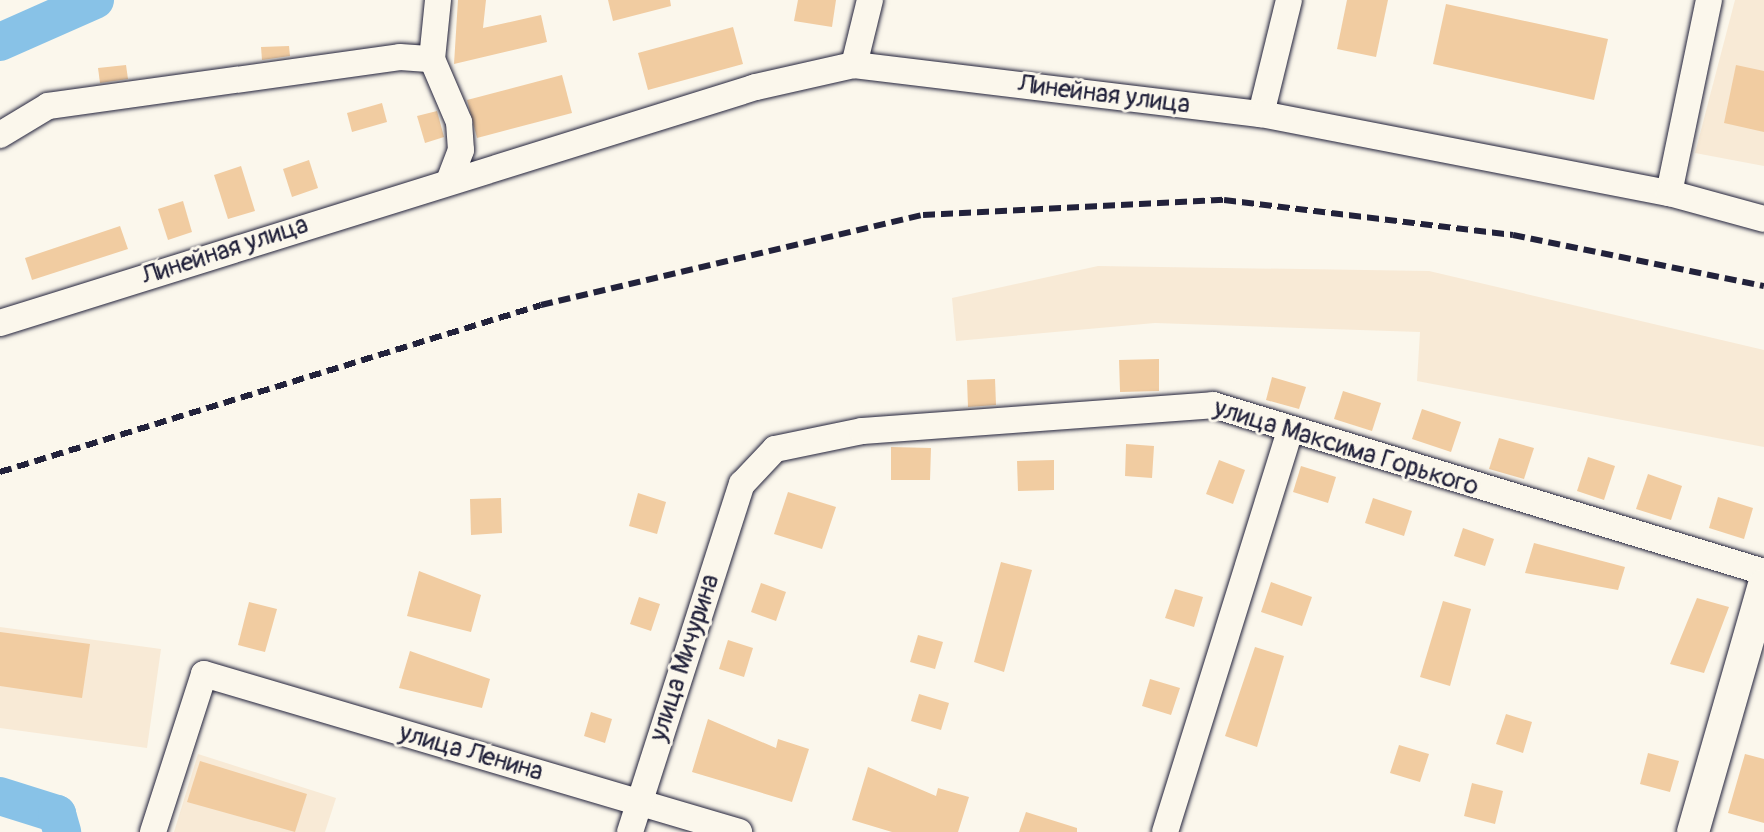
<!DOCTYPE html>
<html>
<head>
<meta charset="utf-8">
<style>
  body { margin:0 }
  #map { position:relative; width:1764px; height:832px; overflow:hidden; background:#fbf7ec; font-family:Pangolin,sans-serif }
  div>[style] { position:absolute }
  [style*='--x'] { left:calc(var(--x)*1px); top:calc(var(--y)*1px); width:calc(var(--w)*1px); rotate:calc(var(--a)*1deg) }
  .built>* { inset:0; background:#f8ead6 }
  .river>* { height:38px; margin:-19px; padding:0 19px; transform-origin:19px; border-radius:19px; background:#88c2e7 }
  .building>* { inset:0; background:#f1cca1 }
  .roads { filter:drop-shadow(0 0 2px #22223b) drop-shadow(0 0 2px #22223b) }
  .minor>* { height:26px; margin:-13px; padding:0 13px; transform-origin:13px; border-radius:13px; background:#fbf7ec }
  .tertiary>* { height:32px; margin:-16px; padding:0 16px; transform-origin:16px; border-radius:16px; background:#fbf7ec }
  .rail>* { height:6px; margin-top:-3px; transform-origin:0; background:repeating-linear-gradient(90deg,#22223b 0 12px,transparent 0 18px) }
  span { translate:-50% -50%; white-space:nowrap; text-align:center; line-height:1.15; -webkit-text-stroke:6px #fbf7ec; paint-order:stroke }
  .street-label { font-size:26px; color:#22223b }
</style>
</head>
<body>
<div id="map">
  <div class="built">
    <div style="clip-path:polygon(1735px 0,1764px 0,1764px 166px,1695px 153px)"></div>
    <div style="clip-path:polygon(1098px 266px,1429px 271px,1764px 350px,1764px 447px,1417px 381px,1420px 332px,1155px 323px,956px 341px,952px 298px)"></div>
    <div style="clip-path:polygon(0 627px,161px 649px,147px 748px,0 728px)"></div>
    <div style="clip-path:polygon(198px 754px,336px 798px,325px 832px,174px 832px)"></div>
  </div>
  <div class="river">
    <div style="--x:0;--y:42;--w:104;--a:-23.9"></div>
    <div style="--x:0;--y:796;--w:60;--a:17.5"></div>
    <div style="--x:57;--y:814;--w:19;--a:74"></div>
  </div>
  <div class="building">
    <div style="clip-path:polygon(458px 0,486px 0,483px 28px,541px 15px,547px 42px,454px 64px)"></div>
    <div style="clip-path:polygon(608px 0,670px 0,671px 6px,613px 21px)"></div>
    <div style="clip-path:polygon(798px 0,836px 0,832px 27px,794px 21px)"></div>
    <div style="clip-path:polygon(1347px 0,1388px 0,1376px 57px,1337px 49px)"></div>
    <div style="clip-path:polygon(1446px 4px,1608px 39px,1594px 100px,1433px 64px)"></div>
    <div style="clip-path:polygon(733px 27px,743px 64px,648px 90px,638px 53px)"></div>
    <div style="clip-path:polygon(289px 46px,290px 56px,262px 60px,261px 47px)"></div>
    <div style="clip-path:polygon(126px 65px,128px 79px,100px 83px,98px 68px)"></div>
    <div style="clip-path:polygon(1736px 65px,1764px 71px,1764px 132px,1724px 123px)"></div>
    <div style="clip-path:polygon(562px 75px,572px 113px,477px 138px,467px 100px)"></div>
    <div style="clip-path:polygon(382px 103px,387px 122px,352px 132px,347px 113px)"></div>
    <div style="clip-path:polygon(437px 111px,444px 137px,425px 143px,417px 116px)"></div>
    <div style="clip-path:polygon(309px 160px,318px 188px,292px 197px,283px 169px)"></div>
    <div style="clip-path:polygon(241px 166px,255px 211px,228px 219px,214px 175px)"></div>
    <div style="clip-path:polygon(183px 201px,192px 232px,168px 240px,158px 209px)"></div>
    <div style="clip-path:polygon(120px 226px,128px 249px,32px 280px,25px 258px)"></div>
    <div style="clip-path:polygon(1159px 359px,1159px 391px,1120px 392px,1119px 360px)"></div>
    <div style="clip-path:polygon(1272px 377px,1306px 387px,1299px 409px,1266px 400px)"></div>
    <div style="clip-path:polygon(995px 379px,996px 405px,968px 407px,967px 380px)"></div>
    <div style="clip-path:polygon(1343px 391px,1381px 403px,1372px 431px,1334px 419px)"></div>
    <div style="clip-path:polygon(1422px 409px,1461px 422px,1451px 452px,1412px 439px)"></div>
    <div style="clip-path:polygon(1499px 438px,1534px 448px,1524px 479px,1489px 469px)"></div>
    <div style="clip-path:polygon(1126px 444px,1154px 446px,1152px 478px,1125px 476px)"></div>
    <div style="clip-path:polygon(891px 447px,931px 448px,930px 480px,891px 480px)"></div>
    <div style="clip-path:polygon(1588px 457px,1615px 466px,1604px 500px,1577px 491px)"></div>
    <div style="clip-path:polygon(1054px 460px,1054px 490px,1018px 491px,1017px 461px)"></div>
    <div style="clip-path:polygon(1219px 460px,1245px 470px,1233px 504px,1206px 494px)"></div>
    <div style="clip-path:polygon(1301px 466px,1336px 477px,1328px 503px,1293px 492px)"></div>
    <div style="clip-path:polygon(1648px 474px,1682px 486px,1671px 520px,1636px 509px)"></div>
    <div style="clip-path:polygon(788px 492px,836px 507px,822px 549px,774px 534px)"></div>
    <div style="clip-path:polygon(638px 493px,666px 502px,657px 534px,629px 526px)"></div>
    <div style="clip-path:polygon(1718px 497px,1753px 508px,1744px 539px,1709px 528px)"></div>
    <div style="clip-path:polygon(501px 498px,502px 533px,471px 535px,470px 499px)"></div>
    <div style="clip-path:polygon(1373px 498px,1412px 511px,1404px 536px,1365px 523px)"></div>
    <div style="clip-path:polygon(1463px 528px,1494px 539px,1485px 566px,1454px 556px)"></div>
    <div style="clip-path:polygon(1534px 543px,1625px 567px,1618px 590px,1525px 573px)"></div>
    <div style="clip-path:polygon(1001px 562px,1032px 570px,1004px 672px,974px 662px)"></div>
    <div style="clip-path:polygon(419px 571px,481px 595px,471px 632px,407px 616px)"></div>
    <div style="clip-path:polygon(1271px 582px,1312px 597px,1302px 626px,1261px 612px)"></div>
    <div style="clip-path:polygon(761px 583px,786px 592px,776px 621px,751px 612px)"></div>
    <div style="clip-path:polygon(1175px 589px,1203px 597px,1194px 627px,1165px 618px)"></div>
    <div style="clip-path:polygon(639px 597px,660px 604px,651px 631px,630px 624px)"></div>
    <div style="clip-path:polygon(1697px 598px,1729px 607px,1704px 673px,1670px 664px)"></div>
    <div style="clip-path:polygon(1443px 601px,1471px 609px,1450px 686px,1420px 677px)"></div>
    <div style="clip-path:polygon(249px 602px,277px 609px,265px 652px,238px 645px)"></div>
    <div style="clip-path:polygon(0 632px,90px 644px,82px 698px,0 686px)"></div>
    <div style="clip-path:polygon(918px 635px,943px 642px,935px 669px,910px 662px)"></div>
    <div style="clip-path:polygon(728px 640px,753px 648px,744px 677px,719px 669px)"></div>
    <div style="clip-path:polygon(1255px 647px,1284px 656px,1257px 747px,1225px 736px)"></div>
    <div style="clip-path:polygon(410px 651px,490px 679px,482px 708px,399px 688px)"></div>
    <div style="clip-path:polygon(1150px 679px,1180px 688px,1171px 715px,1142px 706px)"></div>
    <div style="clip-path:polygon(919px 694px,949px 703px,941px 730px,911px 721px)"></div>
    <div style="clip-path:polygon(591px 712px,612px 719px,605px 743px,584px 736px)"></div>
    <div style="clip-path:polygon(1506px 714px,1532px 722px,1523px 753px,1496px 744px)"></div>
    <div style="clip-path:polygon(708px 719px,776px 748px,778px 739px,809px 749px,792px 802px,692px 772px)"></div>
    <div style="clip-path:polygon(1399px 745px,1429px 754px,1420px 782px,1390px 773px)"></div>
    <div style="clip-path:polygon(1648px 753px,1679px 761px,1670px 792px,1640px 784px)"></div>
    <div style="clip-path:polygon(1745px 754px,1764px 759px,1764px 823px,1728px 813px)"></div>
    <div style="clip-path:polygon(200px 761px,307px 794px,295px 832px,187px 802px)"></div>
    <div style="clip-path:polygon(868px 767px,936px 796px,938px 788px,969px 797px,958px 832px,892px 832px,852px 820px)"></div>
    <div style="clip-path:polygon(1472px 783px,1503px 791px,1495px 824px,1464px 816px)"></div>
    <div style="clip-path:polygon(1026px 812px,1077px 828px,1077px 832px,1019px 832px)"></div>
  </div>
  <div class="roads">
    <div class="minor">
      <div style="--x:438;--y:0;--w:59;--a:95.8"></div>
      <div style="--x:432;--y:59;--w:69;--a:66.8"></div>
      <div style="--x:459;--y:122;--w:28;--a:86"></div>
      <div style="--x:461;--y:150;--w:31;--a:111"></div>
      <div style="--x:854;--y:65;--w:67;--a:-76.2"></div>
      <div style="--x:1261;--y:114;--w:117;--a:-76.2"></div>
      <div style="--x:0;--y:135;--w:56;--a:-31.1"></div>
      <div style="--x:48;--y:106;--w:355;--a:-7.9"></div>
      <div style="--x:400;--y:57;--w:32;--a:4"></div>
      <div style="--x:1669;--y:193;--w:197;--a:-78.3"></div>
      <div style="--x:0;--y:323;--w:792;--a:-17.34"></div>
      <div style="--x:756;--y:87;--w:100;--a:-12.7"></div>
      <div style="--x:854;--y:65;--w:410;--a:6.9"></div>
      <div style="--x:1261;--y:114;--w:416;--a:11"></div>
      <div style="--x:1669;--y:193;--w:98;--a:15.3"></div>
      <div style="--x:153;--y:832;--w:166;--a:-72.1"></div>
      <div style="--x:204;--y:674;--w:558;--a:16.45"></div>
      <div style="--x:630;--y:832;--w:366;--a:-72.2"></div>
      <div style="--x:742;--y:484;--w:48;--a:-46.7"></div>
      <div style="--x:775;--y:449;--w:89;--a:-11.7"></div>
      <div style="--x:862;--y:431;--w:352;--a:-4.2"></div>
      <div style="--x:1213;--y:405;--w:576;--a:16.86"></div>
      <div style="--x:1165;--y:832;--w:421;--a:-72.7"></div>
    </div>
    <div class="tertiary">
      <div style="--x:1693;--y:832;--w:257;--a:-74"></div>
    </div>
  </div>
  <div class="rail">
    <div style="--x:0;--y:472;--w:566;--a:-17.15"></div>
    <div style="--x:541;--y:305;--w:392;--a:-13.3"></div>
    <div style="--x:923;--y:215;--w:301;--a:-2.9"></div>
    <div style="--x:1224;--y:200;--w:291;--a:6.9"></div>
    <div style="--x:1513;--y:235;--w:256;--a:11.5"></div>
  </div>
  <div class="street-label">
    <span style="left:1104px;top:95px;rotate:7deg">Линейная улица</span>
    <span style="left:225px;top:251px;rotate:-18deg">Линейная улица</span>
    <span style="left:1346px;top:448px;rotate:17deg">улица Максима Горького</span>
    <span style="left:685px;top:658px;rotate:-72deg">улица Мичурина</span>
    <span style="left:471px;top:753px;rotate:16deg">улица Ленина</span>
  </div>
</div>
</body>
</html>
